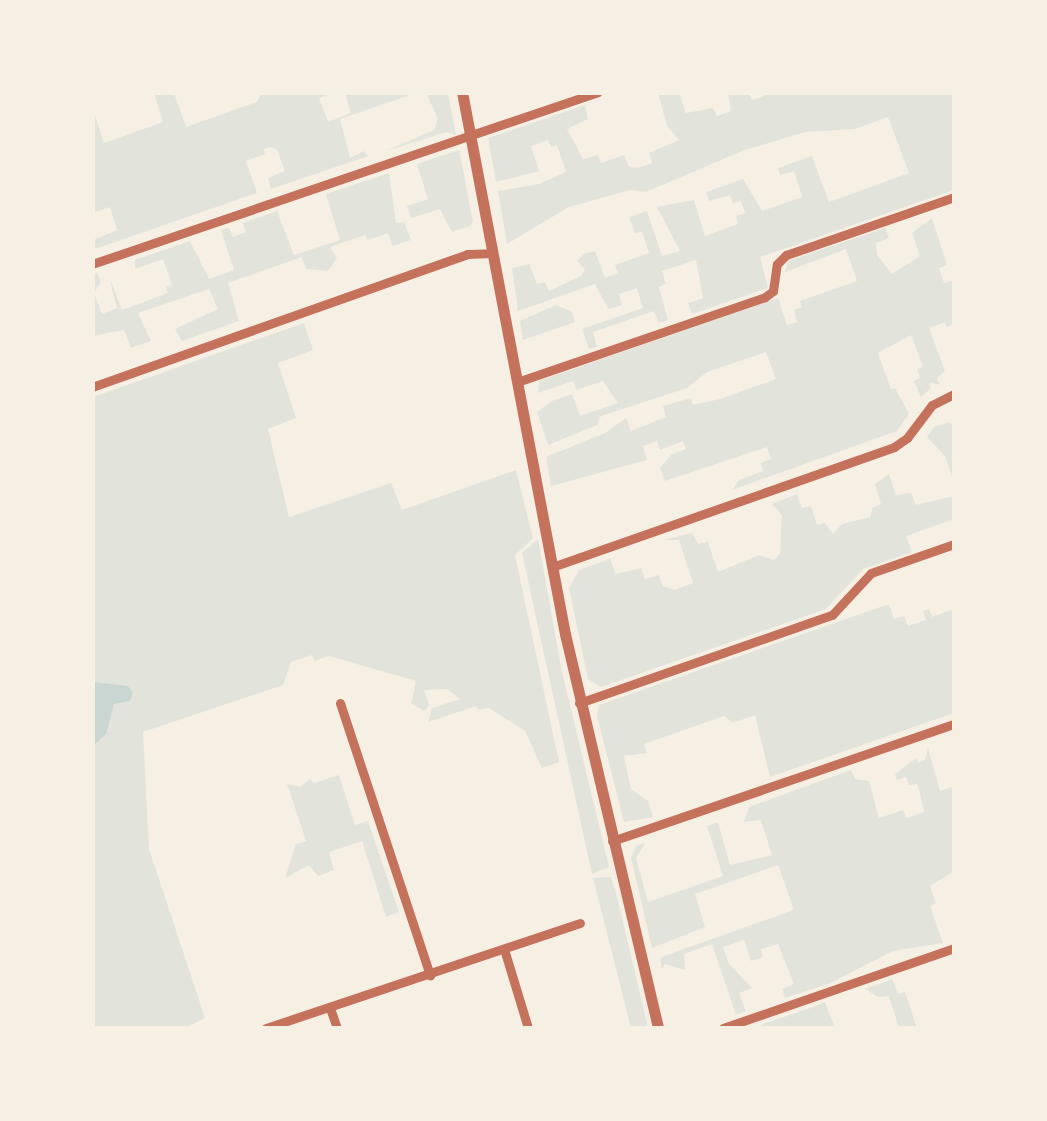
<!DOCTYPE html>
<html>
<head>
<meta charset="utf-8">
<style>
  body { margin:0 }
  #map { position:relative; width:1047px; height:1121px; overflow:hidden; background:#f6efe4; font-family:"Public Sans",sans-serif }
  div>[style] { position:absolute }
  [style*='--x'] { left:calc(var(--x)*1px); top:calc(var(--y)*1px); width:calc(var(--w)*1px); rotate:calc(var(--a)*1deg) }
  .green>* { inset:0; background:#e2e4dc }
  .water>* { inset:0; background:#c9d6d2 }
  .minor>* { height:9px; margin:-4.5px; padding:0 4.5px; transform-origin:4.5px; border-radius:4.5px; background:#c5725c }
  .tertiary>* { height:11px; margin:-5.5px; padding:0 5.5px; transform-origin:5.5px; border-radius:5.5px; background:#c5725c }
  span { translate:-50% -50%; white-space:nowrap; text-align:center; line-height:1.15; -webkit-text-stroke:10px #f6efe4; paint-order:stroke }
  .frame { position:absolute; inset:0; border:95px solid #f6efe4; pointer-events:none }
</style>
</head>
<body>
<div id="map">
  <div class="green">
    <div style="clip-path:polygon(774px 92px,954px 93px,954px 190px,760px 257px,768px 288px,692px 314px,688px 303px,703px 298px,696px 260px,662px 271px,666px 284px,659px 287px,668px 320px,659px 323px,654px 311px,593px 332px,597px 347px,589px 349px,582px 329px,643px 308px,637px 288px,619px 294px,622px 305px,608px 309px,595px 284px,518px 311px,512px 268px,529px 264px,537px 284px,545px 282px,549px 291px,581px 276px,585px 269px,577px 261px,584px 254px,595px 251px,605px 278px,618px 273px,615px 265px,649px 253px,642px 232px,635px 233px,629px 217px,647px 211px,662px 256px,680px 251px,657px 207px,694px 200px,705px 236px,738px 224px,736px 216px,745px 213px,741px 201px,733px 203px,730px 195px,709px 201px,706px 192px,743px 179px,762px 211px,802px 197px,794px 171px,780px 175px,778px 168px,812px 156px,829px 202px,909px 173px,888px 117px,855px 129px,805px 132px,742px 151px,646px 192px,630px 190px,569px 207px,507px 244px,498px 191px,539px 184px,566px 172px,557px 145px,551px 147px,548px 140px,531px 146px,539px 171px,496px 182px,488px 138px,585px 105px,588px 119px,567px 129px,583px 159px,598px 155px,601px 163px,624px 155px,629px 167px,638px 168px,652px 163px,649px 153px,679px 140px,667px 126px,658px 93px,679px 93px,686px 113px,713px 108px,717px 116px,731px 111px,728px 93px,749px 93px,752px 100px)"></div>
    <div style="clip-path:polygon(154px 93px,174px 93px,186px 127px,257px 102px,261px 93px,334px 93px,319px 98px,328px 122px,351px 113px,345px 93px,416px 93px,340px 119px,350px 158px,364px 151px,368px 156px,271px 189px,268px 178px,285px 171px,277px 150px,270px 147px,264px 149px,265px 154px,246px 161px,257px 193px,95px 249px,93px 240px,117px 230px,110px 207px,93px 213px,93px 109px,104px 143px,163px 122px)"></div>
    <div style="clip-path:polygon(426px 93px,448px 93px,456px 135px,446px 132px,386px 151px,434px 130px,438px 119px)"></div>
    <div style="clip-path:polygon(459px 150px,473px 222px,470px 226px,452px 232px,440px 209px,411px 218px,407px 206px,428px 199px,417px 164px)"></div>
    <div style="clip-path:polygon(389px 173px,396px 223px,404px 222px,411px 240px,392px 246px,388px 233px,368px 240px,365px 235px,330px 247px,337px 258px,328px 271px,306px 269px,302px 257px,228px 283px,239px 321px,182px 341px,175px 329px,218px 309px,209px 289px,138px 313px,151px 341px,131px 348px,124px 330px,93px 336px,93px 274px,97px 273px,101px 282px,94px 293px,102px 314px,117px 308px,109px 277px,122px 310px,168px 293px,166px 287px,172px 285px,163px 259px,135px 269px,135px 260px,190px 241px,209px 279px,234px 270px,221px 230px,229px 228px,233px 237px,246px 232px,243px 223px,277px 211px,294px 255px,340px 240px,326px 194px)"></div>
    <div style="clip-path:polygon(932px 218px,947px 265px,939px 268px,944px 283px,954px 280px,954px 324px,947px 327px,945px 322px,929px 328px,945px 371px,937px 378px,940px 385px,930px 382px,931px 388px,921px 397px,914px 381px,920px 378px,917px 369px,923px 367px,911px 335px,878px 353px,891px 389px,895px 388px,909px 414px,897px 431px,732px 490px,739px 480px,763px 471px,761px 463px,771px 459px,767px 447px,665px 481px,660px 468px,671px 455px,686px 449px,683px 441px,660px 450px,657px 441px,643px 446px,647px 460px,551px 486px,546px 457px,605px 433px,626px 418px,631px 431px,666px 417px,663px 406px,691px 398px,693px 405px,720px 399px,776px 379px,766px 352px,707px 372px,687px 388px,601px 416px,597px 425px,548px 445px,537px 412px,552px 401px,572px 394px,580px 416px,618px 403px,603px 381px,576px 390px,573px 381px,538px 393px,539px 381px,778px 298px,787px 325px,797px 322px,794px 310px,802px 307px,800px 301px,857px 281px,846px 249px,785px 272px,788px 261px,885px 228px,889px 238px,876px 243px,877px 255px,892px 274px,920px 256px,912px 233px)"></div>
    <div style="clip-path:polygon(556px 305px,572px 312px,575px 322px,523px 340px,520px 321px)"></div>
    <div style="clip-path:polygon(304px 323px,313px 350px,278px 363px,296px 418px,268px 429px,289px 517px,391px 483px,402px 510px,516px 470px,533px 538px,515px 555px,559px 762px,542px 768px,525px 731px,489px 708px,478px 710px,476px 706px,428px 722px,432px 708px,460px 699px,447px 689px,424px 690px,429px 705px,425px 711px,411px 704px,416px 681px,329px 656px,314px 661px,312px 655px,291px 662px,283px 685px,143px 732px,149px 849px,205px 1018px,185px 1028px,93px 1028px,93px 397px)"></div>
    <div style="clip-path:polygon(949px 422px,954px 426px,954px 483px,945px 456px,927px 437px,934px 427px)"></div>
    <div style="clip-path:polygon(889px 474px,896px 495px,911px 493px,916px 505px,954px 496px,954px 519px,906px 536px,912px 552px,863px 569px,826px 609px,601px 687px,588px 679px,569px 588px,579px 570px,610px 559px,616px 574px,641px 568px,645px 579px,659px 575px,663px 586px,675px 590px,693px 583px,679px 540px,664px 540px,692px 533px,698px 544px,708px 542px,718px 572px,759px 555px,774px 560px,780px 553px,782px 515px,772px 504px,797px 494px,802px 508px,811px 506px,817px 525px,825px 523px,833px 534px,842px 524px,871px 517px,872px 508px,881px 504px,875px 484px)"></div>
    <div style="clip-path:polygon(538px 539px,562px 672px,609px 867px,592px 874px,522px 553px)"></div>
    <div style="clip-path:polygon(889px 604px,894px 619px,904px 616px,908px 626px,926px 620px,923px 611px,929px 609px,932px 617px,954px 609px,954px 713px,770px 777px,755px 715px,733px 723px,724px 716px,644px 744px,647px 753px,624px 756px,631px 789px,648px 801px,653px 817px,624px 822px,597px 716px,599px 705px)"></div>
    <div style="clip-path:polygon(928px 748px,940px 791px,952px 787px,954px 792px,954px 871px,930px 886px,936px 903px,930px 906px,943px 943px,893px 951px,828px 984px,785px 998px,782px 989px,794px 984px,778px 944px,761px 949px,763px 957px,751px 961px,744px 940px,723px 947px,729px 964px,752px 988px,739px 993px,746px 1011px,736px 1015px,712px 944px,684px 954px,685px 970px,665px 964px,662px 969px,660px 959px,664px 956px,794px 910px,778px 865px,695px 894px,705px 927px,652px 948px,631px 858px,636px 846px,645px 843px,636px 858px,648px 902px,723px 876px,707px 826px,718px 822px,730px 865px,772px 855px,761px 820px,744px 822px,749px 807px,851px 770px,855px 779px,869px 781px,879px 818px,903px 810px,906px 818px,924px 812px,920px 793px,917px 784px,909px 785px,906px 777px,897px 780px,895px 774px,916px 758px,918px 763px,925px 760px)"></div>
    <div style="clip-path:polygon(339px 775px,355px 825px,368px 821px,399px 912px,386px 917px,362px 841px,329px 852px,334px 870px,318px 876px,309px 865px,285px 878px,296px 844px,306px 841px,287px 784px,300px 787px,310px 779px,314px 783px)"></div>
    <div style="clip-path:polygon(611px 877px,619px 905px,648px 1028px,631px 1028px,593px 878px)"></div>
    <div style="clip-path:polygon(892px 979px,898px 994px,905px 992px,917px 1028px,899px 1028px,889px 996px,878px 997px,865px 989px)"></div>
    <div style="clip-path:polygon(825px 1002px,835px 1028px,752px 1028px,816px 1006px)"></div>
  </div>
  <div class="water">
    <div style="clip-path:polygon(93px 682px,128px 686px,133px 693px,130px 701px,114px 704px,106px 734px,93px 746px)"></div>
  </div>
  <div class="minor">
    <div style="--x:92;--y:264;--w:534;--a:-18.77"></div>
    <div style="--x:517;--y:382;--w:262;--a:-18.9"></div>
    <div style="--x:765;--y:297;--w:10;--a:-37"></div>
    <div style="--x:773;--y:291;--w:27;--a:-82"></div>
    <div style="--x:777;--y:264;--w:13;--a:-45"></div>
    <div style="--x:786;--y:255;--w:178;--a:-19"></div>
    <div style="--x:92;--y:387;--w:398;--a:-19.5"></div>
    <div style="--x:467;--y:254;--w:25;--a:-2"></div>
    <div style="--x:552;--y:567;--w:362;--a:-19.3"></div>
    <div style="--x:894;--y:447;--w:16;--a:-35"></div>
    <div style="--x:907;--y:438;--w:41;--a:-52.9"></div>
    <div style="--x:932;--y:405;--w:25;--a:-27"></div>
    <div style="--x:340;--y:703;--w:287;--a:71.7"></div>
    <div style="--x:579;--y:703;--w:268;--a:-19.2"></div>
    <div style="--x:832;--y:615;--w:57;--a:-47.1"></div>
    <div style="--x:871;--y:573;--w:88;--a:-19.3"></div>
    <div style="--x:612;--y:841;--w:361;--a:-18.9"></div>
    <div style="--x:504;--y:949;--w:83;--a:73.1"></div>
    <div style="--x:330;--y:1008;--w:21;--a:71"></div>
    <div style="--x:266;--y:1028;--w:331;--a:-18.5"></div>
    <div style="--x:723;--y:1028;--w:244;--a:-19.1"></div>
  </div>
  <div class="tertiary">
    <div style="--x:462;--y:92;--w:552;--a:79.24"></div>
    <div style="--x:565;--y:634;--w:405;--a:76.7"></div>
  </div>
  <div class="frame"></div>
</div>
</body>
</html>
